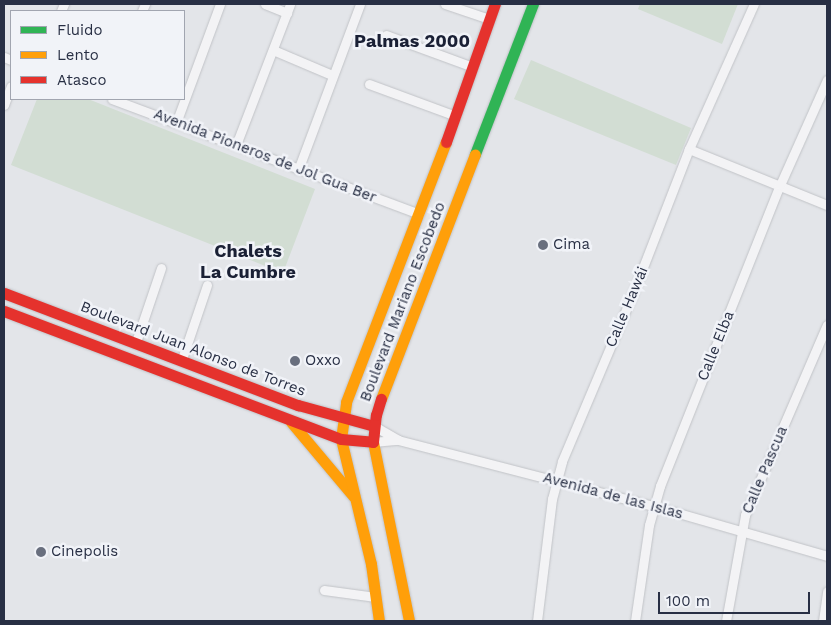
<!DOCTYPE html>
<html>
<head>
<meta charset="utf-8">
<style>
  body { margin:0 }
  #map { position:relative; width:831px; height:625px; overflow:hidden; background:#e3e5e9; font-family:"Work Sans",sans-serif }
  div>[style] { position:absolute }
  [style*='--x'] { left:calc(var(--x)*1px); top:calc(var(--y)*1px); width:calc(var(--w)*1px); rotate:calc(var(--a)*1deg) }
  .green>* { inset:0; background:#d2ddd3 }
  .roads { filter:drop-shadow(0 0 1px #c1c3c7) drop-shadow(0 0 1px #c1c3c7) }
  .street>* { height:9px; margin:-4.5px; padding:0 4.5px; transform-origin:4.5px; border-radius:4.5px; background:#f3f3f5 }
  .fast>* { height:11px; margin:-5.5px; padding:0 5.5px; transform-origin:5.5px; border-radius:5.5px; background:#30b455 }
  .slow>* { height:11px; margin:-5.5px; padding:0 5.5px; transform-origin:5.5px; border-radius:5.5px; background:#ff9f0a }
  .jam>* { height:11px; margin:-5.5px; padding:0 5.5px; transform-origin:5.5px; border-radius:5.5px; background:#e5322d }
  .dots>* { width:14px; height:14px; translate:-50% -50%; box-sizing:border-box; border:2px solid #f1f3f8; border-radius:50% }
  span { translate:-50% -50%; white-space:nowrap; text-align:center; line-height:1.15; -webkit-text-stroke:5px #f1f3f8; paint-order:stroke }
  .street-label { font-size:15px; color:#282f44 }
  .poi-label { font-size:15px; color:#282f44 }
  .left { translate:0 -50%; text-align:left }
  .quarter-label { font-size:18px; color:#1a2035; font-weight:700 }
  .frame { position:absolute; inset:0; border:5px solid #282f44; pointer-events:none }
  .legend { position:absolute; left:10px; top:10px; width:175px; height:90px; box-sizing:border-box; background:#f1f3f8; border:1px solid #a1a5b0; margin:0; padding:6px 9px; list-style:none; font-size:15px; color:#282f44 }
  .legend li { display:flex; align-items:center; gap:10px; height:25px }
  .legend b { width:25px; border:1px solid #a1a5b0 }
  .scale { position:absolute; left:658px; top:592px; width:152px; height:22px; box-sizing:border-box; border:2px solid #282f44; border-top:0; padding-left:6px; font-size:15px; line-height:18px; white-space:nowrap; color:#282f44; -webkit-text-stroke:4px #f1f3f8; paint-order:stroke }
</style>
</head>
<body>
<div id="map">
  <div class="green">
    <div style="clip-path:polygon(640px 4px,738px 4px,722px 44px,638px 9px)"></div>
    <div style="clip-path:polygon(531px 60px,691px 128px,676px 165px,514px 99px)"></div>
    <div style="clip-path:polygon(37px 99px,88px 99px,315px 189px,283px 273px,11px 165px)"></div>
  </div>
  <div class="roads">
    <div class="street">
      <div style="--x:265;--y:4;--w:24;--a:22"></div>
      <div style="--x:445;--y:4;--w:46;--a:18.8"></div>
      <div style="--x:61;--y:11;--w:8;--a:-67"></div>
      <div style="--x:142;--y:11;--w:8;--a:-67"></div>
      <div style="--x:386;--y:35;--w:93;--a:20.2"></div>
      <div style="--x:273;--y:50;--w:64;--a:23"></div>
      <div style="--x:4;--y:57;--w:8;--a:23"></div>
      <div style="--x:369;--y:84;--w:93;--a:20.2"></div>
      <div style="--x:112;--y:99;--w:328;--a:20.5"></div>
      <div style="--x:4;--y:105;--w:20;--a:-70"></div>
      <div style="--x:176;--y:123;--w:127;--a:-69.7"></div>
      <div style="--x:236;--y:145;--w:151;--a:-69"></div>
      <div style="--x:689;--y:149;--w:149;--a:22.1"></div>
      <div style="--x:298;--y:170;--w:177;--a:-69.5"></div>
      <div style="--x:136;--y:342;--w:78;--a:-71.3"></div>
      <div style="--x:182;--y:359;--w:78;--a:-71.3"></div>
      <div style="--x:374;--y:426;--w:28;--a:30"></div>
      <div style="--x:398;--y:440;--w:264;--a:14.5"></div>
      <div style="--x:654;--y:506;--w:180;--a:16.1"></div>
      <div style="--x:373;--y:442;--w:25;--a:-5"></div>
      <div style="--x:324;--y:590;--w:52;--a:7.7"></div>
      <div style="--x:537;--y:621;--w:123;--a:-83"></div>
      <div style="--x:552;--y:499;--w:39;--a:-75"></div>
      <div style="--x:562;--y:461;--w:188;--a:-67.1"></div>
      <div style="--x:635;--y:288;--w:149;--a:-68.8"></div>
      <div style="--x:689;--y:149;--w:159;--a:-65.9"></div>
      <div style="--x:635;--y:621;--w:97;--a:-81.7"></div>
      <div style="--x:649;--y:525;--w:41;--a:-74.2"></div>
      <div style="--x:660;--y:486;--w:324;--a:-68.3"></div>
      <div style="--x:780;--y:185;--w:115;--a:-65.9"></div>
      <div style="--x:726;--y:621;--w:108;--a:-79.8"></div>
      <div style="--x:745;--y:515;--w:207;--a:-66.7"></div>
      <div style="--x:823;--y:621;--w:30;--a:-82"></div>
    </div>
    <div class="fast">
      <div style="--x:475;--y:154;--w:161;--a:-68.9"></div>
    </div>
    <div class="slow">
      <div style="--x:381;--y:399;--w:262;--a:-69"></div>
      <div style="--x:291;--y:422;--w:97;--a:50"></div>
      <div style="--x:341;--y:439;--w:129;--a:76.5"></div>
      <div style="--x:371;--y:564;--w:58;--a:82"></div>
      <div style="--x:341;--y:439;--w:37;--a:-82"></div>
      <div style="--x:346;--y:402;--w:279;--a:-69"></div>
      <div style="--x:373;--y:442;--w:183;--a:78.6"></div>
    </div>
    <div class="jam">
      <div style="--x:446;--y:142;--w:146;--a:-70.5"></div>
      <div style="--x:4;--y:293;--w:315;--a:20.9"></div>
      <div style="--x:298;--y:405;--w:79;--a:15.4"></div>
      <div style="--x:4;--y:311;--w:360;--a:20.8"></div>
      <div style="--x:341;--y:439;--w:32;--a:5"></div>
      <div style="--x:373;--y:442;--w:27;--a:-84"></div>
      <div style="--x:376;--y:415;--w:17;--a:-73"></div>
    </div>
  </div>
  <div class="dots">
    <div style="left:543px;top:245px;background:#696f7e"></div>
    <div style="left:295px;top:361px;background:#696f7e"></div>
    <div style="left:41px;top:552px;background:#696f7e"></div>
  </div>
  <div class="street-label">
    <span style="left:265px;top:156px;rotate:21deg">Avenida Pioneros de Jol Gua Ber</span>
    <span style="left:403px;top:302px;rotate:-69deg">Boulevard Mariano Escobedo</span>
    <span style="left:627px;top:307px;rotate:-67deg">Calle Hawái</span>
    <span style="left:716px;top:346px;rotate:-68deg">Calle Elba</span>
    <span style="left:193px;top:349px;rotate:21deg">Boulevard Juan Alonso de Torres</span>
    <span style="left:765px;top:470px;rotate:-67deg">Calle Pascua</span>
    <span style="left:613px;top:496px;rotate:15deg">Avenida de las Islas</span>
  </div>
  <div class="poi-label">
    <span class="left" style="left:553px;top:245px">Cima</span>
    <span class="left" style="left:305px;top:361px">Oxxo</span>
    <span class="left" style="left:51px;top:552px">Cinepolis</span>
  </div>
  <div class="quarter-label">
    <span style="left:412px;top:41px">Palmas 2000</span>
    <span style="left:248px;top:262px">Chalets<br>La Cumbre</span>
  </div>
  <div class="frame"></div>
  <ul class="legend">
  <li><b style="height:6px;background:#30b455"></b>Fluido</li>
  <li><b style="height:6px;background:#ff9f0a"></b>Lento</li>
  <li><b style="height:6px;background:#e5322d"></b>Atasco</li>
  </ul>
  <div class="scale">100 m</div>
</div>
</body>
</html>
